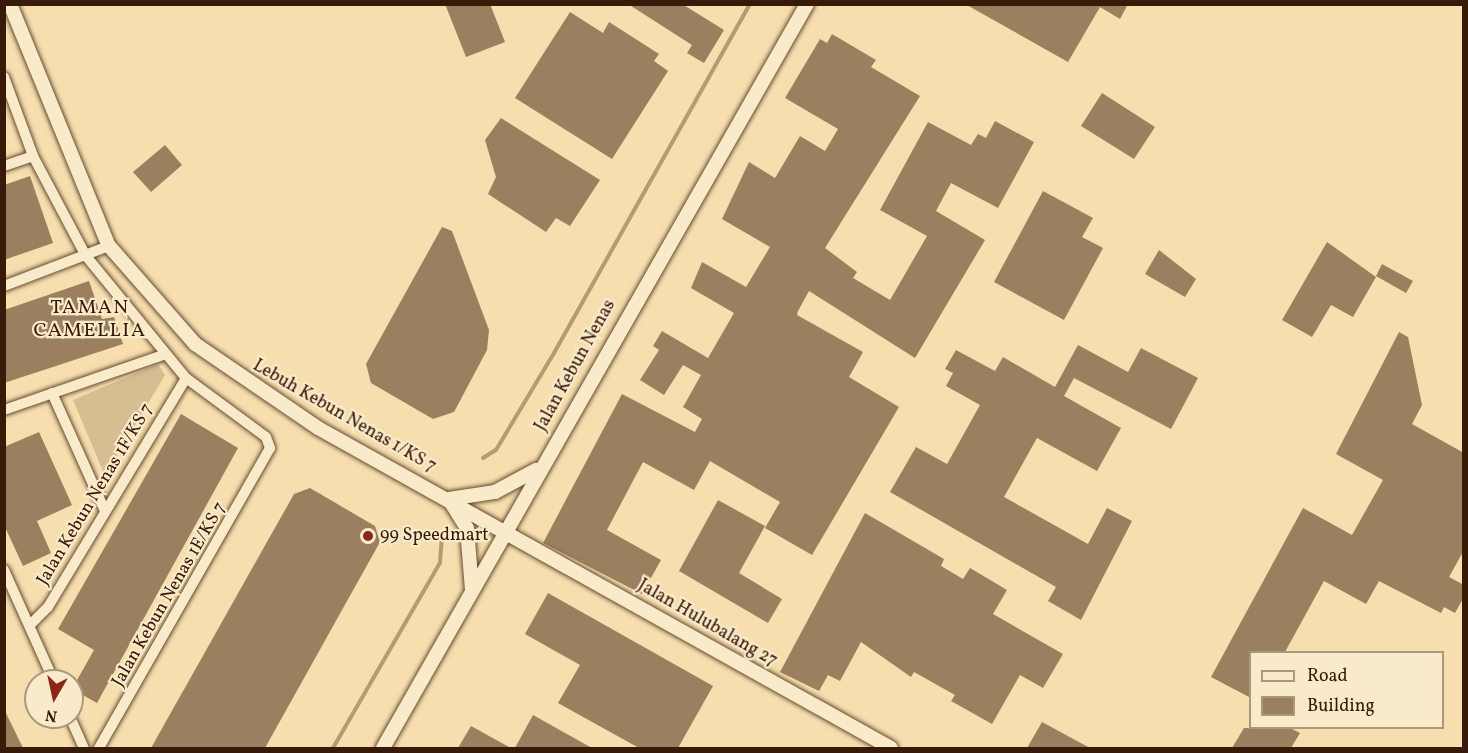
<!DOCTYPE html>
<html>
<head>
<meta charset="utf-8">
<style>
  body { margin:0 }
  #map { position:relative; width:1468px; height:753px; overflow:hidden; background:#f6deae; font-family:Vollkorn,serif }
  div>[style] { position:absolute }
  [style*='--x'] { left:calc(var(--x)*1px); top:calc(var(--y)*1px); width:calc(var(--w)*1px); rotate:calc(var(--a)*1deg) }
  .green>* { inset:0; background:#d6bd92 }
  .stream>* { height:4px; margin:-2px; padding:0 2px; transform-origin:2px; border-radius:2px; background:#b59b75 }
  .building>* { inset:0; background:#9a805e }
  .roads { filter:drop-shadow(0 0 2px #674b31) drop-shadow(0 0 2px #674b31) }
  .minor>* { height:10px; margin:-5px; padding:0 5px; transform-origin:5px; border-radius:5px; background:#f9eaca }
  .tertiary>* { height:14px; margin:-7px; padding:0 7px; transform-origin:7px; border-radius:7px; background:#f9eaca }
  .dots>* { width:16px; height:16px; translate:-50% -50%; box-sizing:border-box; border:3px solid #f9eaca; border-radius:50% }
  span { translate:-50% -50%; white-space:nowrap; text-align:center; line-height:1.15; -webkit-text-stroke:4.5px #f9eaca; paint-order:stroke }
  .street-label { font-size:18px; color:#371a07 }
  .poi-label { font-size:18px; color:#371a07 }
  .left { translate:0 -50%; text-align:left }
  .neighbourhood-label { font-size:20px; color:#371a07; letter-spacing:1.5px }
  .frame { position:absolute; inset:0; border:6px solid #371a07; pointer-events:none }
  .legend { position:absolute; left:1249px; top:651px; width:195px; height:78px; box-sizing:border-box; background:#f9eaca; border:2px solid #ab977c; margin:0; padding:8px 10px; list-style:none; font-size:18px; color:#371a07 }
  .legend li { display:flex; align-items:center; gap:12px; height:30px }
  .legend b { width:30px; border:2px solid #ab977c }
  .north { position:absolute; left:24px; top:669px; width:60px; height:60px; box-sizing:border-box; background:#f9eaca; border:2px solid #ab977c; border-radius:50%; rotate:189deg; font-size:16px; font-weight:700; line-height:24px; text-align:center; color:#371a07 }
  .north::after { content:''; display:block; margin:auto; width:21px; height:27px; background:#8f2418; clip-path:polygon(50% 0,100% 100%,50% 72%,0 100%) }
</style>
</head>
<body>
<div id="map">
  <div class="green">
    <div style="clip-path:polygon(158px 364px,165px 375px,105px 476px,73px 400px)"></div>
  </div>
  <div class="stream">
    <div style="--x:483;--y:458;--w:15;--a:-32"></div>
    <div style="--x:496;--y:450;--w:113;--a:-59.1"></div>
    <div style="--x:554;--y:353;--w:400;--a:-60.7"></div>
    <div style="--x:333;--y:748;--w:214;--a:-60"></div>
    <div style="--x:440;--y:563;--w:28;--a:-86"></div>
  </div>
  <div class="building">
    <div style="clip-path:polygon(445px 4px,490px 4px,505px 42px,466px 57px)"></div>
    <div style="clip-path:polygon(628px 4px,682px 4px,724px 30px,704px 63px,687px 53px,692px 45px)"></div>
    <div style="clip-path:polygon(965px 4px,1128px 4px,1120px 19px,1100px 7px,1068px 62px)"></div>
    <div style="clip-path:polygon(570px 12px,603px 33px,609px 22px,659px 54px,654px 61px,668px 71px,612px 159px,515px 98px)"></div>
    <div style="clip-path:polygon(832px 34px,876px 60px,871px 67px,920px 96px,825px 248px,857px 272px,853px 278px,890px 300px,927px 236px,880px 210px,928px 122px,971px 145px,978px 134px,986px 138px,995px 121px,1034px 142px,998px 208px,951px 183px,936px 211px,985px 240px,915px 358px,809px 291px,798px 311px,797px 315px,863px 352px,849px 377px,899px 407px,812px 555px,765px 528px,780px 502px,710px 461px,694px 490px,643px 462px,607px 530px,661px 560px,642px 594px,543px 543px,622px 394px,695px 432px,702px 419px,683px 407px,701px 375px,683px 365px,664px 395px,640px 380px,659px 350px,653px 346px,662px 331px,708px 358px,734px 313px,691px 288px,702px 262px,746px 287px,770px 247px,722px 219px,749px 162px,775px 178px,800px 136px,825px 151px,838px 129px,785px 98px,820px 39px,827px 43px)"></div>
    <div style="clip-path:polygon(1102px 93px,1155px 127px,1134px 159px,1081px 126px)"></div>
    <div style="clip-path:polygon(501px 118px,600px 180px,570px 226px,556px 218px,546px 232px,488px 194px,496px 177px,485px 140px)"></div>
    <div style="clip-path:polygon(165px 145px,182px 165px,151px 192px,133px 172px)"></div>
    <div style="clip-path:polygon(30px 176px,53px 243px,4px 260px,4px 185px)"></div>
    <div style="clip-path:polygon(1043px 191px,1093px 218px,1082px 237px,1103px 248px,1064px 320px,994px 282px)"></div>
    <div style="clip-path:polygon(442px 227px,452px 231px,489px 330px,487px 350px,454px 412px,433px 419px,371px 383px,366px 364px)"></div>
    <div style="clip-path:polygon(1327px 242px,1376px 277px,1353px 317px,1331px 305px,1312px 337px,1282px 320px)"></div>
    <div style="clip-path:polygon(1159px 250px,1196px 279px,1185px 297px,1145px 274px)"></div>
    <div style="clip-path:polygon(1382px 264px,1413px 281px,1406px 293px,1376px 276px)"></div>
    <div style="clip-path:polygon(89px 281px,102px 319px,114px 317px,123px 344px,4px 383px,4px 310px)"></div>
    <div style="clip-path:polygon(1399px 332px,1408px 337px,1422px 405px,1412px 424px,1464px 453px,1464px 550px,1449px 577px,1464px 585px,1464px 597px,1455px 613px,1444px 607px,1441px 613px,1379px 581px,1366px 604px,1324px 581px,1285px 652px,1251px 652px,1251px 698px,1211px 677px,1303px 508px,1352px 535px,1383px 480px,1336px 454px)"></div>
    <div style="clip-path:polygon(1078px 345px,1128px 372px,1141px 348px,1198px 378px,1171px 429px,1074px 378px,1064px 396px,1121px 428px,1097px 471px,1037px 438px,1004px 497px,1088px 544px,1107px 508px,1132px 521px,1081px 620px,1048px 601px,1056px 587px,890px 492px,916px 447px,947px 464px,980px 405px,946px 386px,953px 373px,945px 369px,956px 350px,995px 371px,1003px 357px,1055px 387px)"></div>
    <div style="clip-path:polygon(181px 414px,238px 448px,97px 703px,72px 689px,94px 650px,58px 629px)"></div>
    <div style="clip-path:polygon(39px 432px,72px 505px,37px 521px,51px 553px,23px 566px,4px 525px,4px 447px)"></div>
    <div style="clip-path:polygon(310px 488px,375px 526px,380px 542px,265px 748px,151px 748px,294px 494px)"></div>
    <div style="clip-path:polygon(718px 500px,765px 526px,739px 573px,782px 599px,768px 623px,679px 571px)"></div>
    <div style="clip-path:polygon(865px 513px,944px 559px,941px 566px,963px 579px,970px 568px,1007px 590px,993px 614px,1063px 654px,1043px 688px,1020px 675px,992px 724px,951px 701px,955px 695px,914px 672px,911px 677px,861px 642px,840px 681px,828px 675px,819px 691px,780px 672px)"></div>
    <div style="clip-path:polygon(548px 593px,713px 686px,678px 748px,639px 748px,558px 703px,580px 665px,525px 634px)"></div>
    <div style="clip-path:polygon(4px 709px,23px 748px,4px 748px)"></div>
    <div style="clip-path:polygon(533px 715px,592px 748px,515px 748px)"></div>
    <div style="clip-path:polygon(1042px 722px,1090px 748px,1027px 748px)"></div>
    <div style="clip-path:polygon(471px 726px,511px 748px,458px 748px)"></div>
    <div style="clip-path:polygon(1244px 728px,1290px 728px,1300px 733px,1291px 748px,1232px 748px)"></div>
  </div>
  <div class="roads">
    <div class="minor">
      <div style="--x:4;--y:77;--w:84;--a:69.8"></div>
      <div style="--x:33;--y:156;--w:113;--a:62.1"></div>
      <div style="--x:86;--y:256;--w:158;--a:50.7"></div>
      <div style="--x:186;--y:378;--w:99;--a:36.4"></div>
      <div style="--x:266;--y:437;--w:12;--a:70"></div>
      <div style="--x:270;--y:448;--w:345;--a:119.7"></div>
      <div style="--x:4;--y:166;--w:31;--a:-19"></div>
      <div style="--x:4;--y:286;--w:112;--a:-20.9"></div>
      <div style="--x:52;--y:393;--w:129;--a:65.8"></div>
      <div style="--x:4;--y:410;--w:171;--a:-19.1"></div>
      <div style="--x:4;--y:570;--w:122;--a:65.8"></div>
      <div style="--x:30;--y:625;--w:25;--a:-45"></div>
      <div style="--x:48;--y:607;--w:267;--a:-58.9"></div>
      <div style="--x:70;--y:717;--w:34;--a:66"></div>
    </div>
    <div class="tertiary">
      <div style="--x:10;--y:4;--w:261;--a:67.8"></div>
      <div style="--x:109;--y:246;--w:130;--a:48.7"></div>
      <div style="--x:195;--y:344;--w:149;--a:34.3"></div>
      <div style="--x:318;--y:428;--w:656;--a:29.18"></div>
      <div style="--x:449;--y:499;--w:47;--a:-8.7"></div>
      <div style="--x:495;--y:492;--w:47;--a:-28.2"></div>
      <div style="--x:450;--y:501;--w:32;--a:58"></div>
      <div style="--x:467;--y:528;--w:62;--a:85.4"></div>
      <div style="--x:383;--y:748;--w:856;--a:-60.32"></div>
    </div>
  </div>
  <div class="dots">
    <div style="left:368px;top:536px;background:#8f2418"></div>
  </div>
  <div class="street-label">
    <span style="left:576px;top:366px;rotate:-61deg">Jalan Kebun Nenas</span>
    <span style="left:344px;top:417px;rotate:30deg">Lebuh Kebun Nenas 1/KS 7</span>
    <span style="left:96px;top:495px;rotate:-59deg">Jalan Kebun Nenas 1F/KS 7</span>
    <span style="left:170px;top:595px;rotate:-60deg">Jalan Kebun Nenas 1E/KS 7</span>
    <span style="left:707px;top:624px;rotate:30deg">Jalan Hulubalang 27</span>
  </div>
  <div class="poi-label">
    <span class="left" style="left:380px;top:536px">99 Speedmart</span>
  </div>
  <div class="neighbourhood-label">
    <span style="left:90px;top:320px">TAMAN<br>CAMELLIA</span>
  </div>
  <div class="frame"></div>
  <ul class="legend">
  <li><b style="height:8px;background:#f9eaca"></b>Road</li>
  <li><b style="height:16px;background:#9a805e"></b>Building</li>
  </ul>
  <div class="north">N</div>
</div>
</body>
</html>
